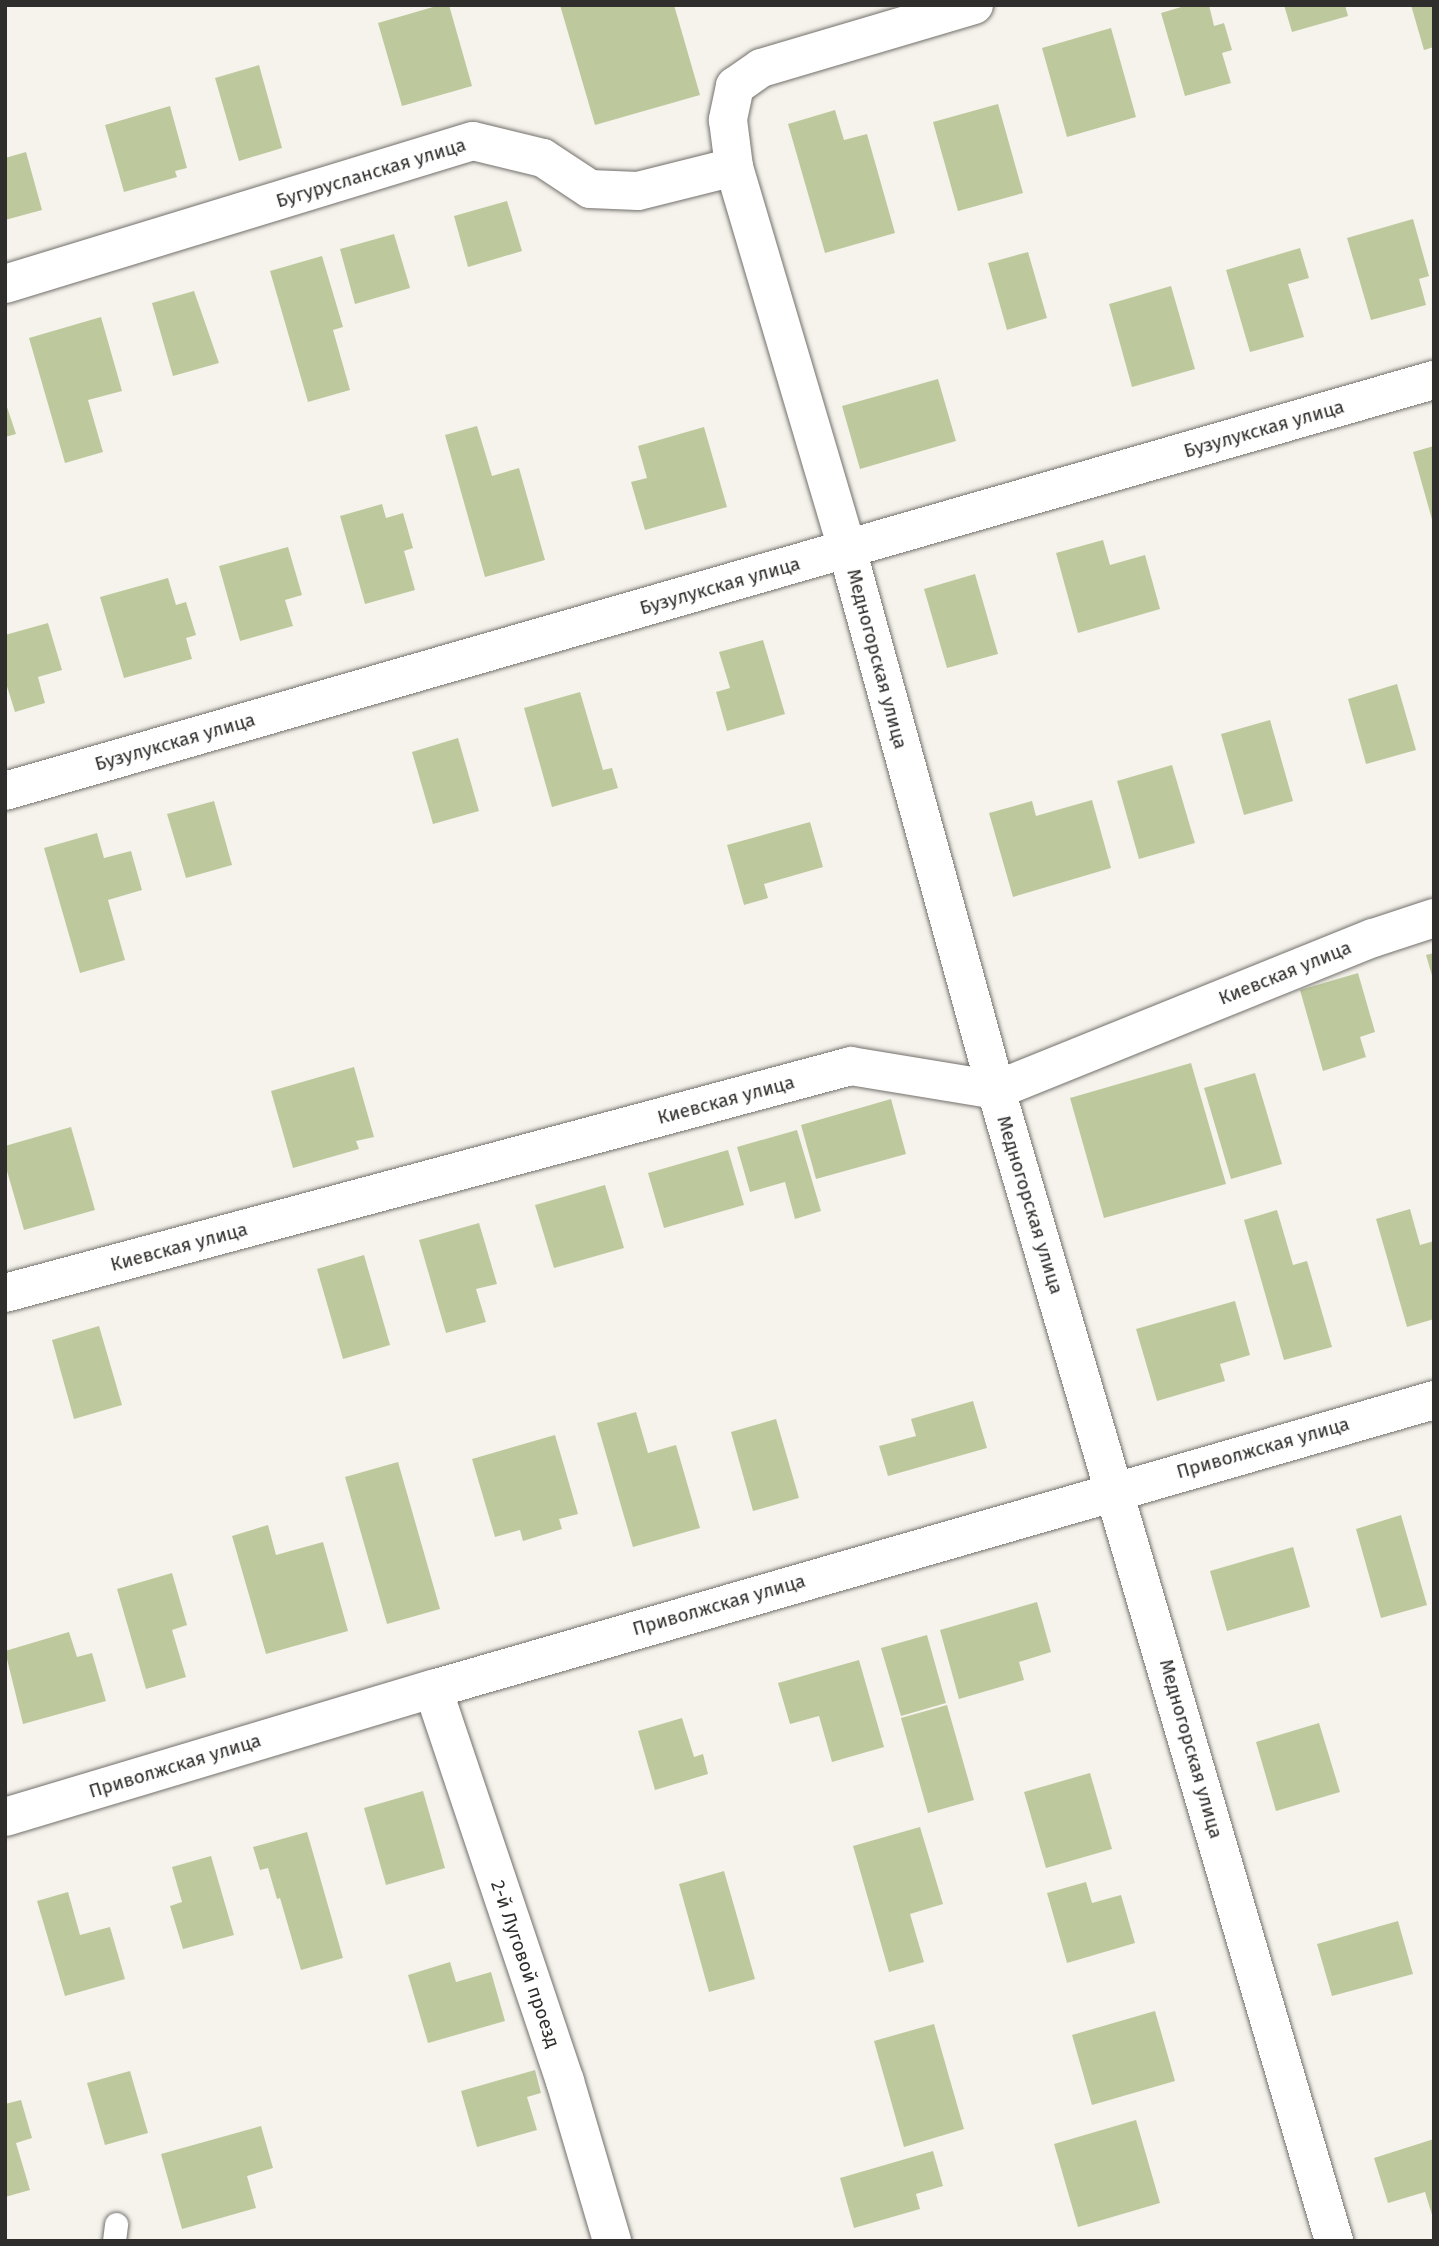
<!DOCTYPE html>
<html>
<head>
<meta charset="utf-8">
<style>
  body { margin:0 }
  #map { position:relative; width:1439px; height:2246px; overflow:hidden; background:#f6f3ed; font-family:"Fira Sans",sans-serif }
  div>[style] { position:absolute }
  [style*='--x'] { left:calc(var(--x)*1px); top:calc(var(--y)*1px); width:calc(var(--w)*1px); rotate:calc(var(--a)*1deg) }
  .building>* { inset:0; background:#bdc99c }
  .roads { filter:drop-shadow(0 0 2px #73706b) drop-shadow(0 0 2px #73706b) }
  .service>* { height:23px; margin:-11.5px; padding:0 11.5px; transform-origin:11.5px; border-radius:11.5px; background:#fff }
  .minor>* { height:38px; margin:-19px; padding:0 19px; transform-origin:19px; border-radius:19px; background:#fff }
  span { translate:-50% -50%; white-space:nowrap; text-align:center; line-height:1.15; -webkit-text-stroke:6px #fff; paint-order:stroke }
  .street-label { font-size:19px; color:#2f2e2c }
  .frame { position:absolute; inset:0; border:7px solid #2f2e2c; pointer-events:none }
</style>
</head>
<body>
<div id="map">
  <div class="building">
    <div style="clip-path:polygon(440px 5px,449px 5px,472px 86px,402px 106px,378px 23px)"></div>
    <div style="clip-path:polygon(560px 5px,674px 5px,700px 95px,595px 125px)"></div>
    <div style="clip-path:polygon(1188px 5px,1209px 5px,1214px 26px,1224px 23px,1232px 50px,1222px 53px,1231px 83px,1185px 96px,1161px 13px)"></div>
    <div style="clip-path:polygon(1284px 5px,1345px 5px,1348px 16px,1292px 32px)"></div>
    <div style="clip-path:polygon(1411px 5px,1434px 5px,1434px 47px,1424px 50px)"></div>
    <div style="clip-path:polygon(1111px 28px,1136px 117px,1067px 137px,1042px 48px)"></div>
    <div style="clip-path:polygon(259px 65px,282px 148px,239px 161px,215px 78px)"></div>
    <div style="clip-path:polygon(998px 104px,1023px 193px,958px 211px,933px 122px)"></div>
    <div style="clip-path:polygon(170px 106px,187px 168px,175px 171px,177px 177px,124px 192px,105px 125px)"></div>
    <div style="clip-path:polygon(835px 110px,844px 140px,867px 134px,895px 233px,825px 253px,788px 124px)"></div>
    <div style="clip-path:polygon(26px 152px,42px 210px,5px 220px,5px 158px)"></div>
    <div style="clip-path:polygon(507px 201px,522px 251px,468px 267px,454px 216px)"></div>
    <div style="clip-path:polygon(1413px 219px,1429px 276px,1419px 279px,1426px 305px,1371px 320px,1347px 238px)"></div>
    <div style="clip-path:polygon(394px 234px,410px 288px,355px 304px,340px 249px)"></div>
    <div style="clip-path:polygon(1300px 248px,1309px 278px,1288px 284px,1304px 337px,1250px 352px,1226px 270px)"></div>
    <div style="clip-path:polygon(1028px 252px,1047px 318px,1007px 330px,988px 263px)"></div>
    <div style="clip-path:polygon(322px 256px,343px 327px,333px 330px,350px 390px,308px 402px,270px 271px)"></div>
    <div style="clip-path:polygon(1171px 286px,1195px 369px,1132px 387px,1109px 304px)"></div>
    <div style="clip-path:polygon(194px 291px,219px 363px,173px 376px,152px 303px)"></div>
    <div style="clip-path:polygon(101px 317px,122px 391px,88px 400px,103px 452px,65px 463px,29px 338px)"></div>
    <div style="clip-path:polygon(938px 379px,956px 441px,860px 469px,842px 406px)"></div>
    <div style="clip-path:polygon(5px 401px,16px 434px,5px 437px)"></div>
    <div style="clip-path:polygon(477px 426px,492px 476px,519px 468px,545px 560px,485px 577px,445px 435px)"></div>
    <div style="clip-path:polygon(704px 427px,727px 507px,645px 530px,631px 482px,647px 478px,638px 446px)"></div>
    <div style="clip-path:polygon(1434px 446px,1434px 523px,1433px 523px,1413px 452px)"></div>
    <div style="clip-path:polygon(382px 504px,386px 518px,403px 513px,413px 548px,404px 551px,415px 590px,365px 604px,340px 516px)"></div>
    <div style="clip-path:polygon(1103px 540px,1110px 565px,1145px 555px,1160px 609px,1078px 633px,1056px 553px)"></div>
    <div style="clip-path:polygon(288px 547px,302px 595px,285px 600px,293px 626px,240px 641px,219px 566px)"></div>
    <div style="clip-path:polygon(975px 574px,998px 654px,947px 668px,924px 589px)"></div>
    <div style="clip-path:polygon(168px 578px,176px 605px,186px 602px,196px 635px,186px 638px,192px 659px,124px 678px,100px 597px)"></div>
    <div style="clip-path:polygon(48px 623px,62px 670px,38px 677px,45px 703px,15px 712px,5px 680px,5px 635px)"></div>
    <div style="clip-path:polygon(763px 640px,785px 714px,727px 731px,716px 692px,730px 688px,719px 652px)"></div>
    <div style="clip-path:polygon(1397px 684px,1416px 750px,1366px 764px,1348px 699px)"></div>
    <div style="clip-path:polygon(580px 692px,603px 770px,612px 768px,618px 788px,552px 807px,524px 708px)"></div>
    <div style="clip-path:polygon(1270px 720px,1293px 801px,1244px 815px,1221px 734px)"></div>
    <div style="clip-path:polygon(458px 738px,479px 811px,433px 824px,412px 752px)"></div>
    <div style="clip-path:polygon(1172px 765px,1195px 843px,1139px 859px,1117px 781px)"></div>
    <div style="clip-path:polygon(1092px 800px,1111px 868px,1013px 897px,989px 813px,1032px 801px,1036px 816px)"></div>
    <div style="clip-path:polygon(214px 801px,232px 865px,186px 878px,167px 814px)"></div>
    <div style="clip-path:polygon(810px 822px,823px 867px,764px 884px,768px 898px,744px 905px,727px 845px)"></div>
    <div style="clip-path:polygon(97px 833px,104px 858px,131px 851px,142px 890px,108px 900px,125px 960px,80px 973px,44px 848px)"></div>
    <div style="clip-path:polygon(1434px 953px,1434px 979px,1433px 979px,1426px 955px)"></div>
    <div style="clip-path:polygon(1358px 973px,1375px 1032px,1360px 1037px,1366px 1057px,1323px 1071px,1300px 990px)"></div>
    <div style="clip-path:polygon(1191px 1063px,1226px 1184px,1104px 1218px,1070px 1098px)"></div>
    <div style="clip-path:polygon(354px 1067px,374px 1137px,356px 1141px,359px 1149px,293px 1168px,271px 1091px)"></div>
    <div style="clip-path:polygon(1255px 1073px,1282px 1164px,1231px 1179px,1204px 1088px)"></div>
    <div style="clip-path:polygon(891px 1099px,906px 1154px,816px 1179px,801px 1125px)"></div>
    <div style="clip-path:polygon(71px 1127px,95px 1210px,24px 1230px,5px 1164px,5px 1146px)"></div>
    <div style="clip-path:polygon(797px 1130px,821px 1211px,795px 1219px,785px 1182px,750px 1192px,737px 1147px)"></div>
    <div style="clip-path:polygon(728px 1150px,744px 1205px,664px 1228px,648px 1173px)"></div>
    <div style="clip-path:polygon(605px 1185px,624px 1248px,554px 1268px,535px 1205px)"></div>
    <div style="clip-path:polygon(1410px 1209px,1420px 1245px,1434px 1241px,1434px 1319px,1407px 1327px,1376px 1219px)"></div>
    <div style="clip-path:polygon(1277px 1210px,1293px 1265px,1307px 1261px,1332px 1347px,1284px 1360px,1244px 1220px)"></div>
    <div style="clip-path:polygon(479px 1223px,497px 1284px,476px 1289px,486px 1322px,446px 1333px,419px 1240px)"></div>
    <div style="clip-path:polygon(364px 1255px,390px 1345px,343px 1359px,317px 1269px)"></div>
    <div style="clip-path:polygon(1235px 1301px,1250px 1355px,1220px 1364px,1225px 1381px,1157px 1401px,1136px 1329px)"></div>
    <div style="clip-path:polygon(99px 1326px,122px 1405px,74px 1419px,52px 1340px)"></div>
    <div style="clip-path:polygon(973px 1401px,987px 1448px,888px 1476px,879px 1446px,916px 1436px,911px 1419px)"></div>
    <div style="clip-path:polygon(636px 1412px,648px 1453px,676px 1445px,700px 1528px,633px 1547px,597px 1423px)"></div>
    <div style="clip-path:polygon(776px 1419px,799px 1498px,753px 1511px,731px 1432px)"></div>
    <div style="clip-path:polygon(555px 1435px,578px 1514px,559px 1519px,562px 1529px,523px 1541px,520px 1530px,495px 1537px,472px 1459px)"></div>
    <div style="clip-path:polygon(398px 1462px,440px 1609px,387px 1624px,345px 1477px)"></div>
    <div style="clip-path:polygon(1401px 1515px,1427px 1605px,1381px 1618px,1356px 1529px)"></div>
    <div style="clip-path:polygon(268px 1525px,276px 1555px,323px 1542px,348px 1631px,266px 1654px,232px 1536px)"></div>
    <div style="clip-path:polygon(1293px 1547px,1310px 1607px,1227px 1631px,1210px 1571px)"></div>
    <div style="clip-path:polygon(172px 1573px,187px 1625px,172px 1630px,186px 1677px,146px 1689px,117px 1589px)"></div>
    <div style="clip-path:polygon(1037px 1602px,1051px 1652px,1019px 1662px,1024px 1680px,959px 1699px,940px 1630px)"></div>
    <div style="clip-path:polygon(69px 1632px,77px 1657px,92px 1653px,106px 1701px,23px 1724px,5px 1651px)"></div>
    <div style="clip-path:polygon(927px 1635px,946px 1703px,901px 1716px,881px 1648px)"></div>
    <div style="clip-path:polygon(859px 1660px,884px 1747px,832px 1762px,819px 1716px,790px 1724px,778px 1683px)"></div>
    <div style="clip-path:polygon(947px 1705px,974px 1800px,928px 1813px,901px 1718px)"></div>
    <div style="clip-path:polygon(682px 1718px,694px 1757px,703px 1754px,708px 1774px,655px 1790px,638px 1731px)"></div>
    <div style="clip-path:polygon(1319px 1723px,1340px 1792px,1276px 1811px,1256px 1742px)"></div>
    <div style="clip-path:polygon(1090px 1773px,1112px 1849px,1046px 1868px,1024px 1792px)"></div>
    <div style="clip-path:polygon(423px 1791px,445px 1868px,386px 1885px,364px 1808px)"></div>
    <div style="clip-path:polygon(920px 1827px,943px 1904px,910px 1914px,924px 1962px,889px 1972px,853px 1846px)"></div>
    <div style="clip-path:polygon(307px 1832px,343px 1958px,301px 1970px,280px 1898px,277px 1899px,268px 1868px,260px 1870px,253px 1847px)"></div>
    <div style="clip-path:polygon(211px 1856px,234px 1935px,183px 1949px,170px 1906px,182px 1902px,172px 1867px)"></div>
    <div style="clip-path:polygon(724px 1871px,755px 1979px,709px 1992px,679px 1884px)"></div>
    <div style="clip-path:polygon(1086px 1882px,1092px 1903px,1121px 1895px,1135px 1943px,1067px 1963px,1047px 1893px)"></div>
    <div style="clip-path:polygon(68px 1892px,80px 1935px,110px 1927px,125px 1979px,65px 1996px,37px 1901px)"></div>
    <div style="clip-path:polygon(1398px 1921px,1413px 1974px,1332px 1996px,1317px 1944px)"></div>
    <div style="clip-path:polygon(450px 1962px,456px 1982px,491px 1972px,505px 2021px,428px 2043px,408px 1975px)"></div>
    <div style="clip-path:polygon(1155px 2011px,1175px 2081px,1092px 2105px,1072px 2035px)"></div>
    <div style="clip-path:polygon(934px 2024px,964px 2129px,904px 2147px,874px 2041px)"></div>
    <div style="clip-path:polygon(535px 2070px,541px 2093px,527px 2097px,537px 2130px,477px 2147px,461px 2091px)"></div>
    <div style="clip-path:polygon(130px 2071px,148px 2133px,105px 2145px,87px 2083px)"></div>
    <div style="clip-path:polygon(21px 2100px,32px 2138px,16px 2143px,30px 2190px,5px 2197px,5px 2104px)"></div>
    <div style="clip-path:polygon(1136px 2120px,1160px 2203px,1078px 2227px,1054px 2144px)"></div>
    <div style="clip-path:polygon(261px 2126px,273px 2168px,247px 2176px,256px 2208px,182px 2229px,161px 2154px)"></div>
    <div style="clip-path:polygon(1434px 2139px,1434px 2218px,1433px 2218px,1425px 2192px,1388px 2203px,1374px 2158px)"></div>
    <div style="clip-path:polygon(933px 2151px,943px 2186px,916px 2194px,920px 2209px,854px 2228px,840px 2178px)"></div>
  </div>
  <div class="roads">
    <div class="service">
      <div style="--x:114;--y:2241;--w:17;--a:-83"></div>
    </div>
    <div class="minor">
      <div style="--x:974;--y:5;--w:222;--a:163.5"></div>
      <div style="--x:761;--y:68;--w:32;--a:145"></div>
      <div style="--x:735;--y:86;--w:35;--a:102"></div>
      <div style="--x:728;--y:120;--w:47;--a:82.7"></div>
      <div style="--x:734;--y:167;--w:398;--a:73.5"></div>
      <div style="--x:847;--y:549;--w:561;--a:74.6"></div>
      <div style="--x:996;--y:1090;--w:1200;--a:73.63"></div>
      <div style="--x:5;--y:284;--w:489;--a:-17"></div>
      <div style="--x:473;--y:141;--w:72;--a:13.7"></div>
      <div style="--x:543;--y:158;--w:56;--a:33.4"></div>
      <div style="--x:590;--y:189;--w:48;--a:2.4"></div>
      <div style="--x:638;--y:191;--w:99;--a:-14"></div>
      <div style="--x:5;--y:791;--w:1487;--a:-16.05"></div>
      <div style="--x:5;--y:1293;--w:876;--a:-15.02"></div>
      <div style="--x:851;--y:1066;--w:147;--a:9.4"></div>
      <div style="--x:996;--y:1090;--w:406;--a:-22"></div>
      <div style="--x:1373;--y:938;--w:64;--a:-18.2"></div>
      <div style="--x:433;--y:1689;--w:414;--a:71.4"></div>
      <div style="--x:565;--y:2081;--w:167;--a:73.6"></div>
      <div style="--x:5;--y:1817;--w:447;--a:-16.7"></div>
      <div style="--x:433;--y:1689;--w:1042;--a:-16.1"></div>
    </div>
  </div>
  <div class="street-label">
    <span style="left:371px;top:173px;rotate:-17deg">Бугурусланская улица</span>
    <span style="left:1264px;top:429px;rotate:-16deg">Бузулукская улица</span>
    <span style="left:720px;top:586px;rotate:-16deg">Бузулукская улица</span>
    <span style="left:877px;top:659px;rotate:75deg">Медногорская улица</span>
    <span style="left:175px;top:742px;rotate:-16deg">Бузулукская улица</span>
    <span style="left:1285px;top:973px;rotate:-22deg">Киевская улица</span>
    <span style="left:726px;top:1100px;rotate:-15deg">Киевская улица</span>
    <span style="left:1030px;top:1205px;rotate:73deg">Медногорская улица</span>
    <span style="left:179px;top:1247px;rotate:-15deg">Киевская улица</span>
    <span style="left:1263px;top:1448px;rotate:-16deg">Приволжская улица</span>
    <span style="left:719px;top:1605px;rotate:-16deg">Приволжская улица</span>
    <span style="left:1191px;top:1749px;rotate:74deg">Медногорская улица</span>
    <span style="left:175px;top:1766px;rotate:-17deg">Приволжская улица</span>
    <span style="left:525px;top:1964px;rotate:71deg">2-й Луговой проезд</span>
  </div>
  <div class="frame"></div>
</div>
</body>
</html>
